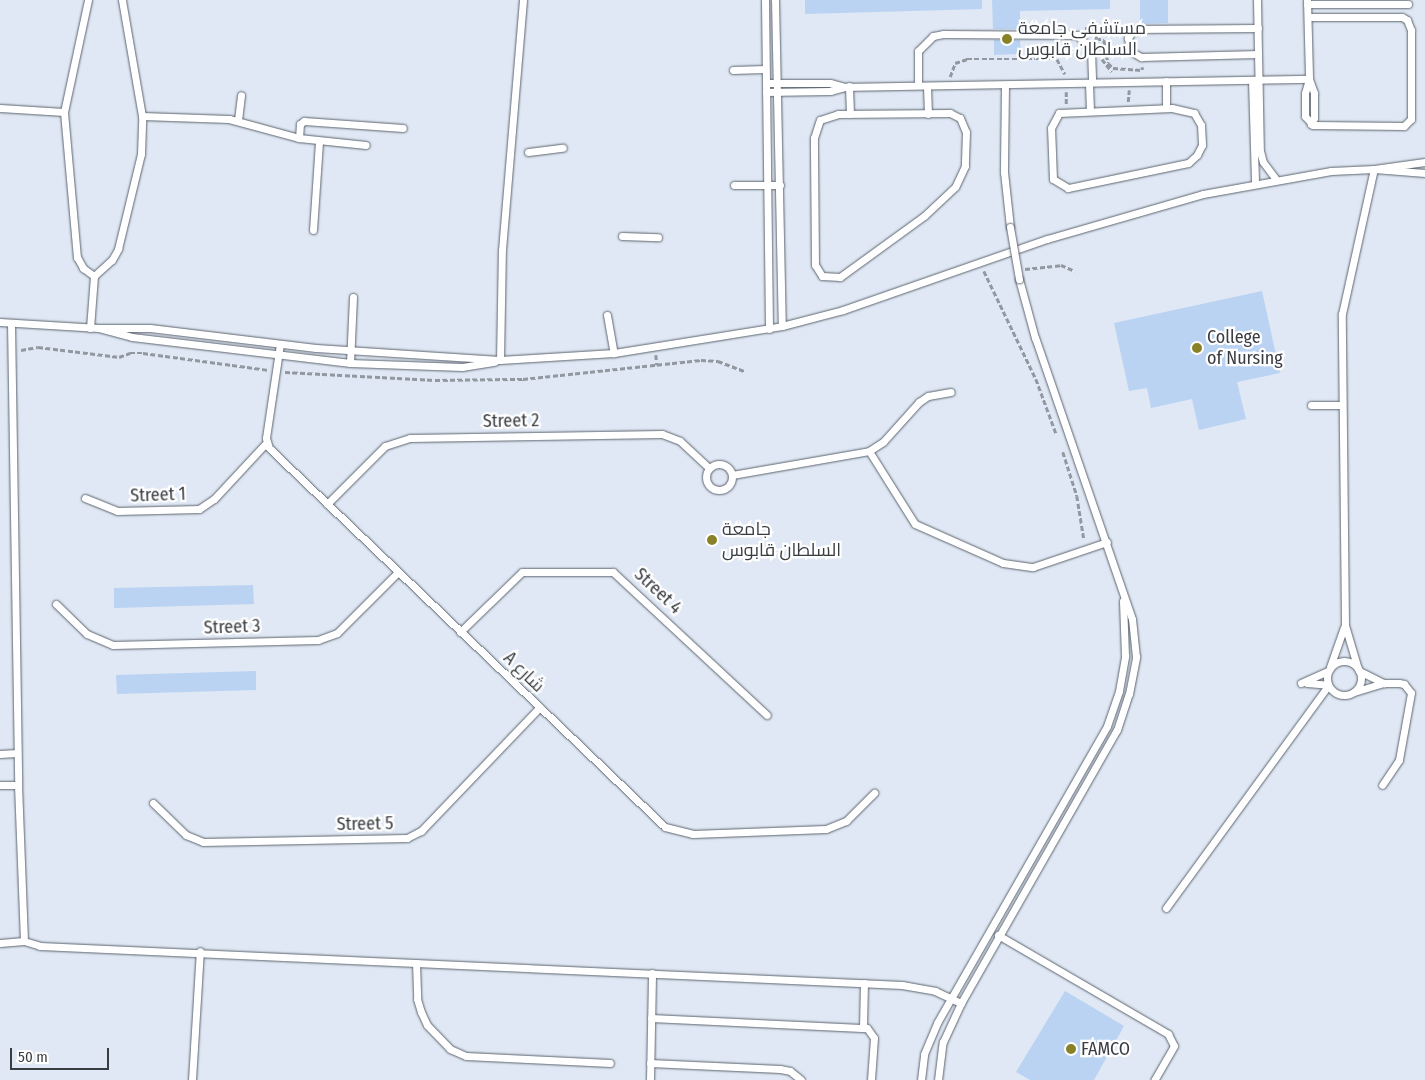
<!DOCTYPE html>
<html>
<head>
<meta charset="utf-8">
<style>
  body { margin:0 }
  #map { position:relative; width:1425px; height:1080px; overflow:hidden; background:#dfe8f4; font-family:"Fira Sans Condensed",Cairo,sans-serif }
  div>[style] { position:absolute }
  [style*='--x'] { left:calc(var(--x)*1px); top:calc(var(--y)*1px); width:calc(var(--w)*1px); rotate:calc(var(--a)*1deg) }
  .building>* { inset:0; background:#bad3f2 }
  .path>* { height:2.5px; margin-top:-1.25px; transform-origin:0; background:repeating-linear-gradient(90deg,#9198a0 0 5px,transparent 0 7.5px) }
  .roads { filter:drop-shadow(0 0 1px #5d646e) drop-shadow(0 0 1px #5d646e) }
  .service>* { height:7px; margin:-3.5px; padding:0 3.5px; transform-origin:3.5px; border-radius:3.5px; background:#fff }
  .service>.ring { margin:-3.5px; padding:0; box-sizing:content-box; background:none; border:7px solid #fff; border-radius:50% }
  .bridges { filter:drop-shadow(0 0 1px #5d646e) drop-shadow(0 0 1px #5d646e) }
  .service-bridge>* { height:7px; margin:-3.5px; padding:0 3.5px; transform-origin:3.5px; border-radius:3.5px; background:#fff }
  .dots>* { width:14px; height:14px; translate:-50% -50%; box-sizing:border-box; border:2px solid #fff; border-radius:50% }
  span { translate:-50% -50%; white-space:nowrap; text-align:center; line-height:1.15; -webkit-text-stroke:4.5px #fff; paint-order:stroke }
  .poi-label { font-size:18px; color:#393c41 }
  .left { translate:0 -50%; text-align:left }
  .street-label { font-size:18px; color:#393c41 }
  .scale { position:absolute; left:10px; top:1048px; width:99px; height:22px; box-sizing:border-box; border:2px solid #393c41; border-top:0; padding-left:6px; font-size:15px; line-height:18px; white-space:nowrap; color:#393c41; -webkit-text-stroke:4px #fff; paint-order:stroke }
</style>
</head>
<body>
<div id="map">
  <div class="building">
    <div style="clip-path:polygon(805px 0,982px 0,982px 9px,805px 14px)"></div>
    <div style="clip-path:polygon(992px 0,1110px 0,1110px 9px,1020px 11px,1020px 29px,993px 29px)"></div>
    <div style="clip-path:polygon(1140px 0,1168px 0,1168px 23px,1140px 24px)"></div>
    <div style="clip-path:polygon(994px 40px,1020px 40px,1021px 54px,994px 55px)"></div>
    <div style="clip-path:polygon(1262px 291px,1280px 373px,1237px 382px,1246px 419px,1199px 430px,1192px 399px,1151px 408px,1147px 388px,1129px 391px,1114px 323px)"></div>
    <div style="clip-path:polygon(253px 585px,254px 604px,114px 608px,114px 588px)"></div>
    <div style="clip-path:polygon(256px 671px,256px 690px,117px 694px,116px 675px)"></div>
    <div style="clip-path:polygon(1065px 991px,1124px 1026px,1094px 1080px,1030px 1080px,1016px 1072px)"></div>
  </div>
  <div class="path">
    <div style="--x:1085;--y:28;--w:37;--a:2"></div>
    <div style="--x:1094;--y:28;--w:14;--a:78"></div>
    <div style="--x:1096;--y:38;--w:8;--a:14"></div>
    <div style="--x:1104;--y:40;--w:23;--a:80"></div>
    <div style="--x:1108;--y:63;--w:7;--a:45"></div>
    <div style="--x:1113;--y:68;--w:29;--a:4"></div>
    <div style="--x:1142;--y:70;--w:3;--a:-90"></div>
    <div style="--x:1102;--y:59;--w:16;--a:52"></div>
    <div style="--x:950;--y:77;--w:15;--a:-70"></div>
    <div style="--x:955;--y:63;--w:13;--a:-18"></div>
    <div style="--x:967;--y:59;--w:90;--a:0"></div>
    <div style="--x:1057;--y:59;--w:17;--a:62"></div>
    <div style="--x:1128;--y:102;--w:12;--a:-85"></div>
    <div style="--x:1066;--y:104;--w:12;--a:-90"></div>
    <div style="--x:1025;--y:269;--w:36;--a:-6"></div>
    <div style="--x:1061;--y:265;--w:15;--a:23"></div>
    <div style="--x:984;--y:271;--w:120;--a:64.3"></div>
    <div style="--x:1036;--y:379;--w:58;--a:69.7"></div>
    <div style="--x:21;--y:350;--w:17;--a:-10"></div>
    <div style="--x:38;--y:347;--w:82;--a:7"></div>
    <div style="--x:119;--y:357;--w:12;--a:-20"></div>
    <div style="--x:130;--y:353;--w:13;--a:0"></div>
    <div style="--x:143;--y:353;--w:126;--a:7.7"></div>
    <div style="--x:656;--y:355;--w:10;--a:84"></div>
    <div style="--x:285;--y:372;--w:150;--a:3.1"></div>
    <div style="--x:435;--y:380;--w:88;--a:-0.7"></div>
    <div style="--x:523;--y:379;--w:179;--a:-6.1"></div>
    <div style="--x:701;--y:360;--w:17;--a:3"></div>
    <div style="--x:718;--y:361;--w:28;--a:21"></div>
    <div style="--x:1063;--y:452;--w:46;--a:72.3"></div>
    <div style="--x:1077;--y:496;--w:44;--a:80.8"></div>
  </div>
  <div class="roads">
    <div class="service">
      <div style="--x:88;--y:0;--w:115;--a:102.1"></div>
      <div style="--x:64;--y:112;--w:146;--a:84.9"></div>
      <div style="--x:77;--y:257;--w:13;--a:61"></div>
      <div style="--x:83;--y:268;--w:14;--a:36"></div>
      <div style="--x:94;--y:276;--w:24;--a:-42"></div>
      <div style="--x:112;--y:260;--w:13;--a:-61"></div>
      <div style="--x:118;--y:249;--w:98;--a:-76.4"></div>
      <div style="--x:141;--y:154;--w:38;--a:-88"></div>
      <div style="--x:142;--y:116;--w:118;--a:-99.8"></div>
      <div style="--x:765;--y:0;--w:329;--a:89.3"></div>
      <div style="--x:775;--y:0;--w:326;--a:88.8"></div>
      <div style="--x:1257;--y:0;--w:151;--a:88.9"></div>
      <div style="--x:1260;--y:151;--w:11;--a:75"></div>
      <div style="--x:1263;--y:162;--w:21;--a:53"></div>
      <div style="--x:1307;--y:0;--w:79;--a:88.5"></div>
      <div style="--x:1309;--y:79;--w:15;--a:70"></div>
      <div style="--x:1314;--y:93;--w:25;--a:90"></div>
      <div style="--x:1314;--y:118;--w:7;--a:117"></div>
      <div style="--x:1307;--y:4;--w:101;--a:0"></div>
      <div style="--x:1308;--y:17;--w:94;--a:0"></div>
      <div style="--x:1402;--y:17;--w:6;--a:31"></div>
      <div style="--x:1407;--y:20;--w:11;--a:68"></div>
      <div style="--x:1411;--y:30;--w:89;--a:90"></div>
      <div style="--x:1411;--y:119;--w:10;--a:135"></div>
      <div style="--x:1404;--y:126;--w:91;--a:-179.4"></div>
      <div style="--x:1313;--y:125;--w:12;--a:-132"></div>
      <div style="--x:1305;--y:116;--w:23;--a:-90"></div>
      <div style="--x:1305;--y:93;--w:15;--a:-74"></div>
      <div style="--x:1258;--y:28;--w:124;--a:179.5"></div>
      <div style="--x:1134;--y:29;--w:11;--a:124"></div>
      <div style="--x:1128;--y:38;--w:13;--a:81"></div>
      <div style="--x:1130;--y:51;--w:13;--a:29"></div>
      <div style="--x:1141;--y:57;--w:117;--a:-1.5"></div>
      <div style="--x:733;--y:70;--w:32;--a:-2"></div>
      <div style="--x:1252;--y:80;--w:103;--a:88.3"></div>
      <div style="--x:1166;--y:81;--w:27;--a:90"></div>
      <div style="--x:766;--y:83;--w:64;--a:0"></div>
      <div style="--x:830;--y:83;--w:16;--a:15"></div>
      <div style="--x:1089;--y:83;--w:28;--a:88"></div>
      <div style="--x:918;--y:85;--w:34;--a:-90"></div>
      <div style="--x:918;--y:51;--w:21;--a:-45"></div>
      <div style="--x:933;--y:36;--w:10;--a:-11"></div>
      <div style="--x:943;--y:34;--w:134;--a:0.4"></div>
      <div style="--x:1077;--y:35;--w:20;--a:45"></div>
      <div style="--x:1091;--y:49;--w:33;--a:88"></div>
      <div style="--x:1005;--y:85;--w:87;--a:90.7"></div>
      <div style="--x:1004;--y:172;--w:55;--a:83.8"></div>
      <div style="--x:849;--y:86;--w:28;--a:88"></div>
      <div style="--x:927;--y:86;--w:28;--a:88"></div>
      <div style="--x:766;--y:92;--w:64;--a:-0.9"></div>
      <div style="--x:830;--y:91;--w:16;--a:-15"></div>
      <div style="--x:845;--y:87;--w:464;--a:-1"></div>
      <div style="--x:0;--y:108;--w:64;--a:3.6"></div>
      <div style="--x:1172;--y:108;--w:23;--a:13"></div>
      <div style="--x:1194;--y:113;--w:14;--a:60"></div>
      <div style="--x:1201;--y:125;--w:20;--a:87"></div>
      <div style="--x:1202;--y:145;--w:11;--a:117"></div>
      <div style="--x:1197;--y:155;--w:12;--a:138"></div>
      <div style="--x:1188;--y:163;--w:123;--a:168.2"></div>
      <div style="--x:1068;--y:188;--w:17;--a:-149"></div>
      <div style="--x:1053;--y:179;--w:51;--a:-92.2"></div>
      <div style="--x:1051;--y:128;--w:17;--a:-62"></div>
      <div style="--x:1059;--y:113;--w:113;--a:-2.5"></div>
      <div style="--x:950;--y:113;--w:11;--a:27"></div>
      <div style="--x:960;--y:118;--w:15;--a:67"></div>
      <div style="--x:966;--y:132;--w:34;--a:92"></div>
      <div style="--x:965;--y:166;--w:23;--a:115"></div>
      <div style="--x:955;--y:187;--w:42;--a:136.9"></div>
      <div style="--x:924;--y:216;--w:104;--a:144"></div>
      <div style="--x:840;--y:277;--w:18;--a:-177"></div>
      <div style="--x:822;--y:276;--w:13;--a:-122"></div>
      <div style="--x:815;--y:265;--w:127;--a:-90.5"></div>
      <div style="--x:814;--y:138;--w:19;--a:-72"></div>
      <div style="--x:820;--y:120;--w:19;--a:-18"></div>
      <div style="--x:838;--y:114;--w:112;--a:-0.5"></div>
      <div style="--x:142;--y:116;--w:87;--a:2"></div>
      <div style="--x:229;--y:119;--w:73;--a:15.2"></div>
      <div style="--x:299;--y:138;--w:67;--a:6"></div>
      <div style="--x:238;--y:120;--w:25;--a:-83"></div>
      <div style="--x:299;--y:138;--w:14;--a:-86"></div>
      <div style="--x:300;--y:124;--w:5;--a:-37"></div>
      <div style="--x:304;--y:121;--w:99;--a:4"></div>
      <div style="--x:528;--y:152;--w:35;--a:-7"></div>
      <div style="--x:1374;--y:169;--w:51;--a:-7.8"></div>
      <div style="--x:734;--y:185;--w:46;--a:0"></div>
      <div style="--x:313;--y:230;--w:88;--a:-86.1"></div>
      <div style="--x:622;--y:236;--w:36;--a:2"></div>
      <div style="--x:607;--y:315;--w:39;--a:80"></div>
      <div style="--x:0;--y:322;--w:99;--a:3.5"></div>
      <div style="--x:99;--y:328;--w:34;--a:15"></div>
      <div style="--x:132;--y:337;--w:220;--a:6.8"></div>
      <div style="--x:350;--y:363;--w:112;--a:2"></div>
      <div style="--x:462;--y:367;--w:33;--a:-9"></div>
      <div style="--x:11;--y:323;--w:462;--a:89.1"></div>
      <div style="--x:18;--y:785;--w:156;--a:87.8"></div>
      <div style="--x:90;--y:328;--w:52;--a:-85.6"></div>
      <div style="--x:99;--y:328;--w:51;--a:0"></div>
      <div style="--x:150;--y:328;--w:167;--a:6.9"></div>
      <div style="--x:316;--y:348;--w:184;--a:3.7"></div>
      <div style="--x:500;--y:360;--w:114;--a:-3.5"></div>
      <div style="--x:614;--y:353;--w:170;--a:-9.1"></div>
      <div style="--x:782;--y:326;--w:63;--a:-14.7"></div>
      <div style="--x:843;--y:310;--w:216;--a:-19.2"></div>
      <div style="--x:1047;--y:239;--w:162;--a:-16.1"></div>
      <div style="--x:1203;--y:194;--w:130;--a:-10.2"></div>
      <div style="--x:1331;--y:171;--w:43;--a:-2.7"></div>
      <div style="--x:1374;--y:169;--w:51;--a:4.5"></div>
      <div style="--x:280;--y:344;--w:95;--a:98.5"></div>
      <div style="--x:266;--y:438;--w:10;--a:73"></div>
      <div style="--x:269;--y:448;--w:548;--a:43.74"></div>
      <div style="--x:665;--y:827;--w:29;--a:14"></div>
      <div style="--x:693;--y:834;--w:133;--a:-2.2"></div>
      <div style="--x:826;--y:829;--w:22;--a:-22"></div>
      <div style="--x:846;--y:821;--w:40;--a:-45"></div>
      <div style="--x:500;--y:360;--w:110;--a:-89"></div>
      <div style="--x:502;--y:250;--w:251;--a:-85.2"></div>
      <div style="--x:350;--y:363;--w:66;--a:-87.4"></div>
      <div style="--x:1311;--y:405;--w:31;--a:0"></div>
      <div style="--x:869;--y:451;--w:86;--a:57.8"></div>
      <div style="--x:915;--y:524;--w:96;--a:23.9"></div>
      <div style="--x:1003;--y:563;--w:30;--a:8"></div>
      <div style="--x:1033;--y:567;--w:78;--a:-18.7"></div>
      <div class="ring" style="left:706px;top:464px;width:19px;height:19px"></div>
      <div style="--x:732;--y:475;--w:139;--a:-9.9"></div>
      <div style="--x:869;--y:451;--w:17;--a:-33"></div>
      <div style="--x:883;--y:442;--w:54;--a:-48"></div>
      <div style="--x:919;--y:402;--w:11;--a:-34"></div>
      <div style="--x:928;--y:396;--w:23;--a:-10"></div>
      <div style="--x:85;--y:498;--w:35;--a:22"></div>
      <div style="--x:117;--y:511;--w:82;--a:-1.4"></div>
      <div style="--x:199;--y:509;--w:18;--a:-34"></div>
      <div style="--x:214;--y:499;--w:76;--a:-47.1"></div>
      <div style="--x:327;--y:504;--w:82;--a:-45"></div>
      <div style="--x:385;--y:446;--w:26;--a:-18"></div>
      <div style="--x:410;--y:438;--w:252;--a:-0.9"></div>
      <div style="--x:662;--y:434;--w:19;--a:21"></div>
      <div style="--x:680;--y:441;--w:40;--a:43"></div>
      <div style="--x:56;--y:604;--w:43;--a:44.1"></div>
      <div style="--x:87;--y:634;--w:28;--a:23"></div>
      <div style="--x:113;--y:645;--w:205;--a:-1.4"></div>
      <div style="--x:318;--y:640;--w:20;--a:-20"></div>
      <div style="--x:337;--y:633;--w:86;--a:-45"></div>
      <div style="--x:460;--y:632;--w:86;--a:-44.1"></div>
      <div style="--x:522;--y:572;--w:91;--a:0"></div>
      <div style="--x:613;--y:572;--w:210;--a:42.9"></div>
      <div class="ring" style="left:1327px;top:661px;width:27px;height:27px"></div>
      <div style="--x:1330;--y:667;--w:42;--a:-70.7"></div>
      <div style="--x:1358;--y:669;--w:46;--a:-106.5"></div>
      <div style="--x:1345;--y:625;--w:311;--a:-90.6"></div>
      <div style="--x:1342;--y:314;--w:148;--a:-77.6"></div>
      <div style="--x:1359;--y:671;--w:28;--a:26"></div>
      <div style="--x:1301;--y:683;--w:30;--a:-24"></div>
      <div style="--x:1307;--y:683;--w:21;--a:5"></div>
      <div style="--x:1354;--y:692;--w:31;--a:-17"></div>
      <div style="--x:1384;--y:683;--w:15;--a:0"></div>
      <div style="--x:1399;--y:683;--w:5;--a:11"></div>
      <div style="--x:1404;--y:684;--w:11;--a:52"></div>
      <div style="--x:1411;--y:693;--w:68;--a:100.2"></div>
      <div style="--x:1399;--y:760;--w:30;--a:124"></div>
      <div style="--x:0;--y:754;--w:17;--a:-3"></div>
      <div style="--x:0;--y:785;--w:18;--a:0"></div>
      <div style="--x:153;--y:803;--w:46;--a:44.1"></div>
      <div style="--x:186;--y:835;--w:18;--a:22"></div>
      <div style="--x:203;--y:842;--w:204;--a:-1.1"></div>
      <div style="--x:407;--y:838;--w:16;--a:-27"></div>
      <div style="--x:421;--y:831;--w:170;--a:-46.2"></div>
      <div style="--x:1166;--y:908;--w:275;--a:-53.9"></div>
      <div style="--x:998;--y:935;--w:197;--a:30.2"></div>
      <div style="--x:1168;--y:1034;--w:13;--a:63"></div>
      <div style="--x:1174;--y:1046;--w:39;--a:120"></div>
      <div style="--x:0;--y:943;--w:24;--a:-5"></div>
      <div style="--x:24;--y:941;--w:17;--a:17"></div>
      <div style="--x:40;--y:946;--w:863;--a:2.59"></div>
      <div style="--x:902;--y:985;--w:34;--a:10"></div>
      <div style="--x:935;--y:991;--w:29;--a:25"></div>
      <div style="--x:416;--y:963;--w:36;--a:88"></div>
      <div style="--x:417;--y:999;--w:14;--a:73"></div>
      <div style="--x:421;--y:1012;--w:14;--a:65"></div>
      <div style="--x:427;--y:1025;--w:33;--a:46"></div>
      <div style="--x:450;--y:1049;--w:17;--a:24"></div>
      <div style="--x:466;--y:1056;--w:144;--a:2.8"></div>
      <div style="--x:651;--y:1018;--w:216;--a:2.7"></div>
      <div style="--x:867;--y:1028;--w:12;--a:55"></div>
      <div style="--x:874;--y:1038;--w:42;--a:94.1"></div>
      <div style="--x:863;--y:1027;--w:44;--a:-88.7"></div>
      <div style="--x:650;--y:1063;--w:130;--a:2.6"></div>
      <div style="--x:780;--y:1069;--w:10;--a:11"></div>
      <div style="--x:790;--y:1071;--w:14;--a:39"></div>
      <div style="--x:192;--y:1080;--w:129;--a:-86.5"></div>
      <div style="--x:650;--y:1080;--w:107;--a:-88.9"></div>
      <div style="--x:921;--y:1080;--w:26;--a:-83"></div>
      <div style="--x:924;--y:1054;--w:34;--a:-67"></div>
      <div style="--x:937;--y:1023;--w:342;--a:-60.2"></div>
      <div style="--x:1107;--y:726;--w:37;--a:-71"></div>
      <div style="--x:1119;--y:691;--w:36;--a:-80"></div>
      <div style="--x:1125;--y:656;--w:55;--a:-92.1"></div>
      <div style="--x:938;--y:1080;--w:38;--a:-83"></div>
      <div style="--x:943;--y:1042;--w:43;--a:-65.2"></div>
      <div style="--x:961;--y:1003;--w:314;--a:-60.3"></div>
      <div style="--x:1117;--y:730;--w:38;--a:-72"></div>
      <div style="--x:1129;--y:694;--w:38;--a:-79"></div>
      <div style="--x:1136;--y:657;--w:38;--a:-96"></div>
      <div style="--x:1132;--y:619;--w:297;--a:-109"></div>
      <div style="--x:1035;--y:338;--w:61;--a:-105.2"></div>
    </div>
  </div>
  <div class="bridges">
    <div class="service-bridge">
      <div style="--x:1010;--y:227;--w:53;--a:80.2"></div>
    </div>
  </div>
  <div class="dots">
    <div style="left:1007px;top:39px;background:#888128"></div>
    <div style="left:1197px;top:348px;background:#888128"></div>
    <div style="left:712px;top:540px;background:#888128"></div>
    <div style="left:1071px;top:1049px;background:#888128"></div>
  </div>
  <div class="poi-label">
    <span class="left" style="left:1018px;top:39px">مستشفى جامعة<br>السلطان قابوس</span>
    <span class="left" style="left:1207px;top:348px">College<br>of Nursing</span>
    <span class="left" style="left:722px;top:540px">جامعة<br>السلطان قابوس</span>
    <span class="left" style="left:1081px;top:1049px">FAMCO</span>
  </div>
  <div class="street-label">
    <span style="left:511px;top:421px;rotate:-1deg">Street 2</span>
    <span style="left:158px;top:495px;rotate:-2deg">Street 1</span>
    <span style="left:658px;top:591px;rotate:43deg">Street 4</span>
    <span style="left:232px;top:627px;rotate:-2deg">Street 3</span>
    <span style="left:524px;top:672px;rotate:44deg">A شارع</span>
    <span style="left:365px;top:824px;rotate:-1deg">Street 5</span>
  </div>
  <div class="scale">50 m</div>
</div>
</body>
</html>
